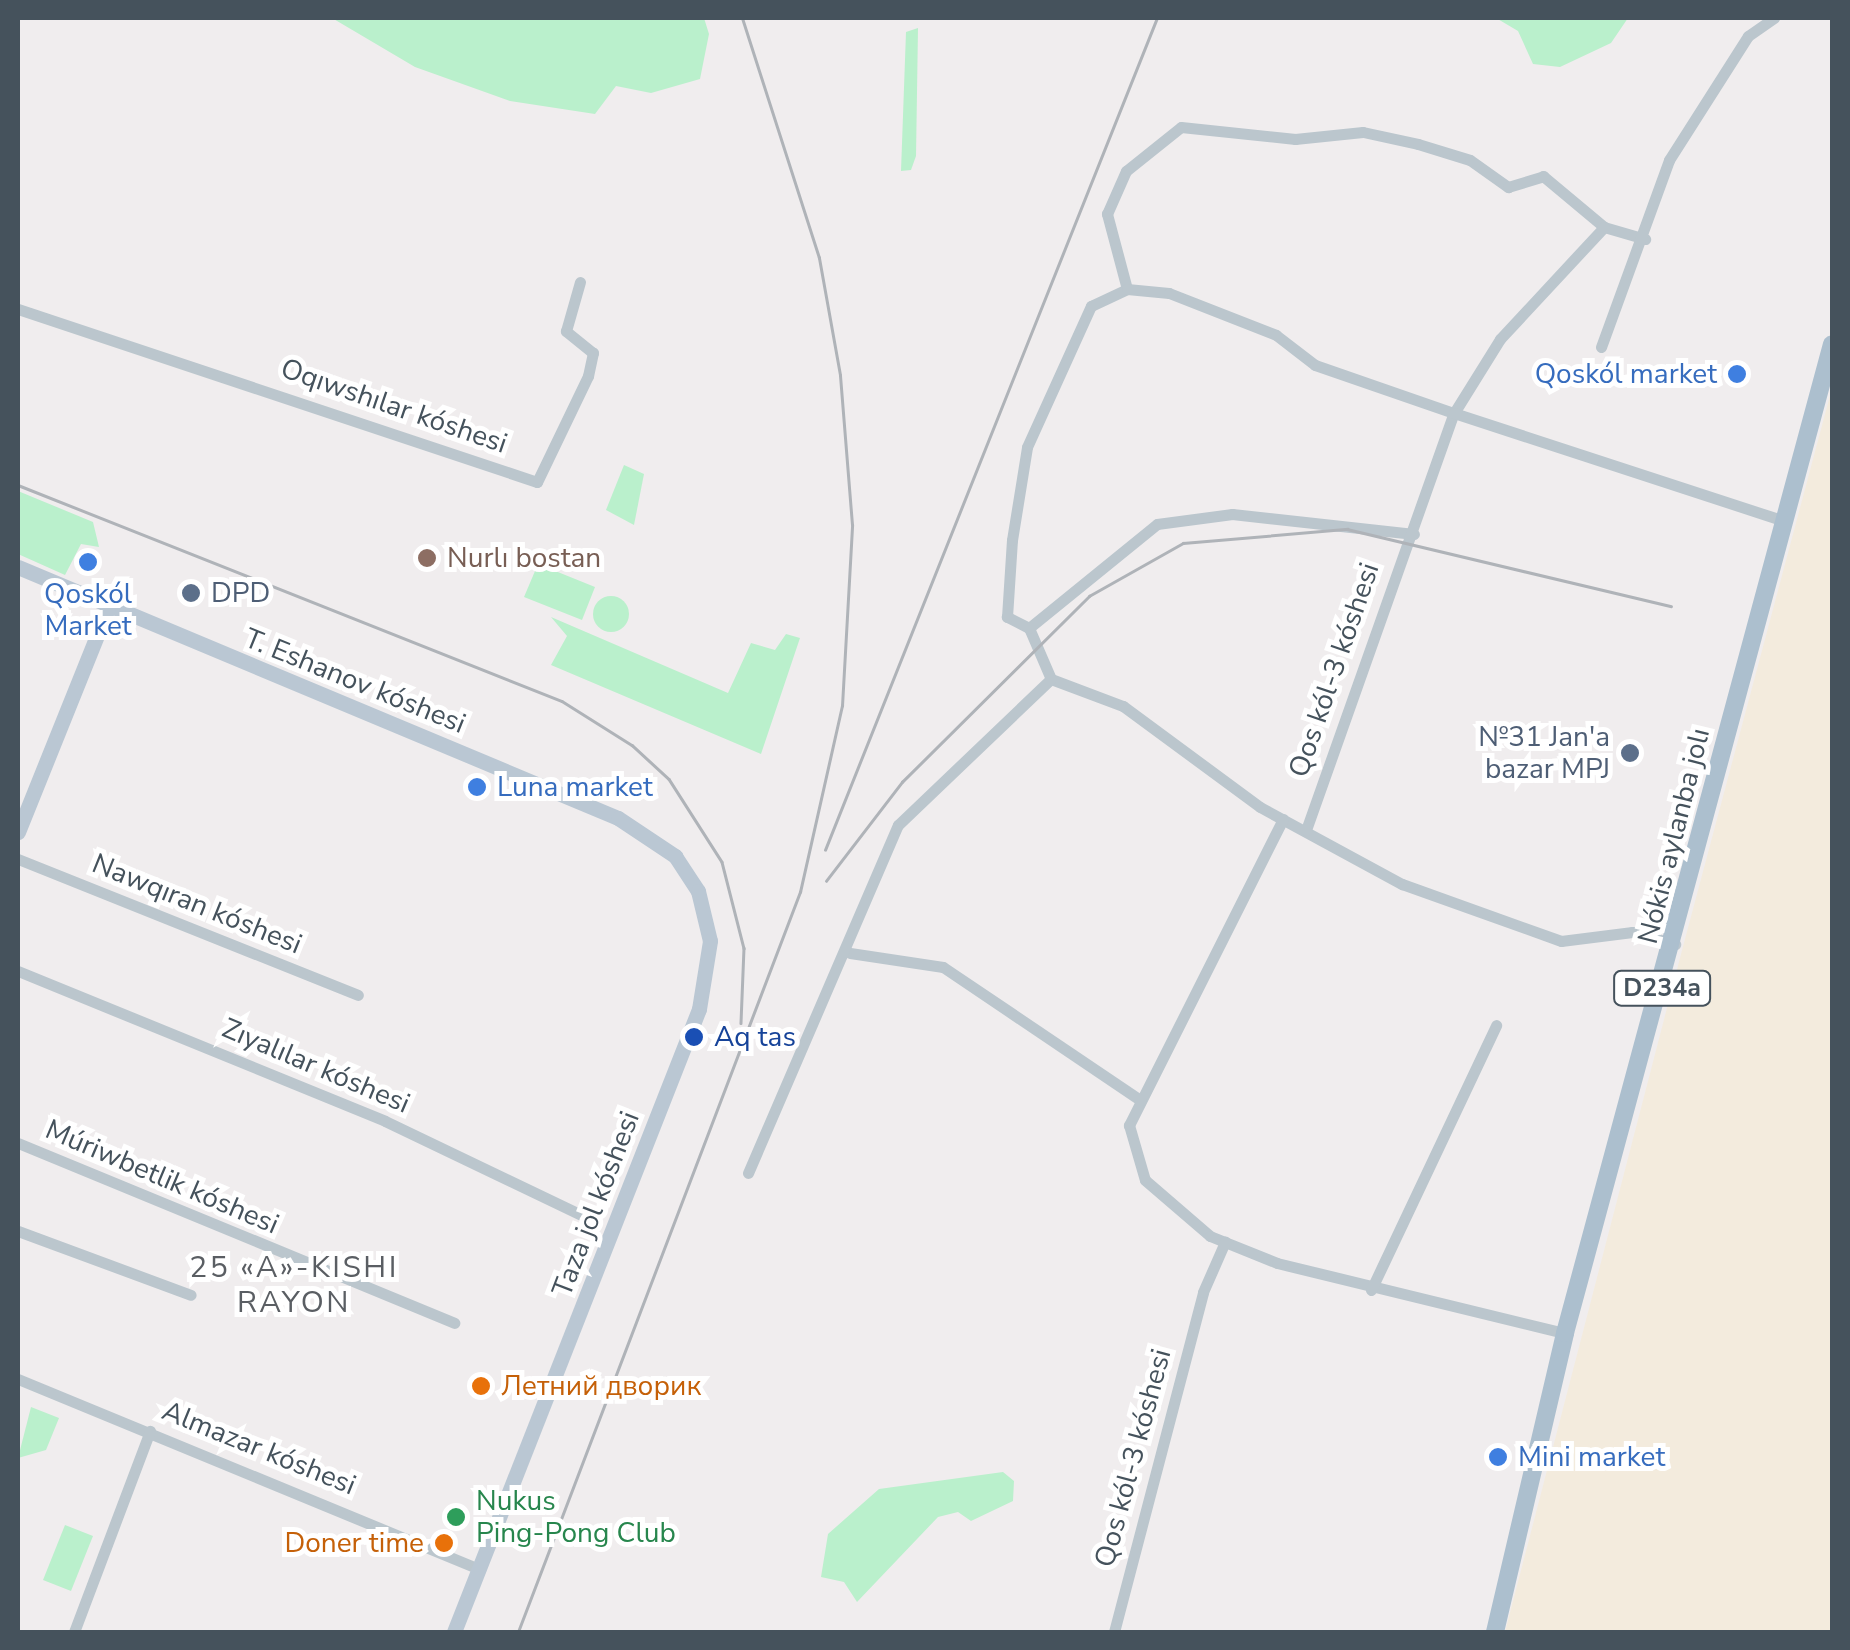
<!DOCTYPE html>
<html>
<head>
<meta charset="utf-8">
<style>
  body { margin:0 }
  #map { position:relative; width:1850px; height:1650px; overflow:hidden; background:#f0edee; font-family:"Nunito Sans",sans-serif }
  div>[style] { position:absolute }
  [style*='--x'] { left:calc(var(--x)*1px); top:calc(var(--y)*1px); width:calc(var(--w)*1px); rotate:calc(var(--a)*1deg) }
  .green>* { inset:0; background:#baf0cc }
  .round { border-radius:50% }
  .sand>* { inset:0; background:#f3ebdd }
  .street>* { height:11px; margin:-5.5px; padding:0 5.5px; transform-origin:5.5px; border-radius:5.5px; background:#bbc6cd }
  .secondary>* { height:15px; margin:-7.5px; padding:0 7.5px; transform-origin:7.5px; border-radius:7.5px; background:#bac7d3 }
  .primary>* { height:18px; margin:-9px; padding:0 9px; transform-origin:9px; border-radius:9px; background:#acbfce }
  .rail>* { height:2.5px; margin:-1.25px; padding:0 1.25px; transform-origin:1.25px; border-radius:1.25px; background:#afb3b8 }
  .dots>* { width:28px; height:28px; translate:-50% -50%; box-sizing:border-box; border:5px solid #fff; border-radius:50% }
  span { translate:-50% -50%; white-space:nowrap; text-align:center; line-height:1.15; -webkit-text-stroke:10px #fff; paint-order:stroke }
  .shield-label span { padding:2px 8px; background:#fff; border:2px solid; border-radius:8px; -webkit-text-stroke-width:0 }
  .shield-label { font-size:25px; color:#45525c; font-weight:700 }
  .shop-label { font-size:28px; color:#366cbe }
  .right { translate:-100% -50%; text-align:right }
  .left { translate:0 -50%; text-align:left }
  .street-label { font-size:28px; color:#45525c }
  .education-label { font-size:28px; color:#785e54 }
  .service-label { font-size:28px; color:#4e5e75 }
  .transit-label { font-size:28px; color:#164399 }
  .food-label { font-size:28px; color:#c56008 }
  .leisure-label { font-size:28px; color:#27864d }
  .neighbourhood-label { font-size:30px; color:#5a5e63; letter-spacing:2.5px }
  .frame { position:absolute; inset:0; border:20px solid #45525c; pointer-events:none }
</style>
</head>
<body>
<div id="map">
  <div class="green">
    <div style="clip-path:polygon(332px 18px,704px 18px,709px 34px,700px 79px,651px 93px,616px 86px,595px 114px,510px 101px,415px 67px)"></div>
    <div style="clip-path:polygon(1496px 18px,1628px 18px,1611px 43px,1560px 67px,1533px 64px,1518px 31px)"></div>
    <div style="clip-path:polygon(918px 28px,916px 156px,911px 170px,901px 171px,906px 32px)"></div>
    <div style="clip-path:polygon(624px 465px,644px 474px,634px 525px,606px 510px)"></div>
    <div style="clip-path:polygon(18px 491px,93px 522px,99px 547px,81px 544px,65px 575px,18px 554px)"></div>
    <div style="clip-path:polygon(538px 564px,595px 587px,582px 620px,524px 597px)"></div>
    <div class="round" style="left:593px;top:596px;width:36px;height:36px"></div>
    <div style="clip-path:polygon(551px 617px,728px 693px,751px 643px,775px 650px,786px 634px,800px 638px,761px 754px,551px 665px,567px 636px)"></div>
    <div style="clip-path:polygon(31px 1407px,59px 1418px,46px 1450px,18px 1458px)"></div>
    <div style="clip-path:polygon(1003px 1472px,1014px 1481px,1013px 1501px,971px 1521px,958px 1512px,938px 1517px,857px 1602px,844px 1582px,821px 1577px,828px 1534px,879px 1489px)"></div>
    <div style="clip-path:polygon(65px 1525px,93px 1536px,71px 1591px,43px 1580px)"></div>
  </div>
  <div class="sand">
    <div style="clip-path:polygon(1832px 388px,1832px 1632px,1505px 1632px,1681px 954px)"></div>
  </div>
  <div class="street">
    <div style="--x:1127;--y:289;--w:78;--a:-104.9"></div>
    <div style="--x:1107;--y:214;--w:47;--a:-66.2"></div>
    <div style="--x:1126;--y:171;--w:70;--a:-38.7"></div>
    <div style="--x:1181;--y:127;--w:115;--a:6"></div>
    <div style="--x:1295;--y:139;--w:68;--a:-5.9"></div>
    <div style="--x:1363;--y:132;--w:56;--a:12.3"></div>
    <div style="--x:1418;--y:144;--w:54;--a:17.1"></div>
    <div style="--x:1470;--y:160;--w:47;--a:35.4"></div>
    <div style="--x:1508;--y:187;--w:37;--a:-17"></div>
    <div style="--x:1543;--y:176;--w:80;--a:39.9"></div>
    <div style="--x:1604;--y:227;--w:43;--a:16.3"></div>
    <div style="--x:18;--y:309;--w:547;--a:18.43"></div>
    <div style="--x:537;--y:482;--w:118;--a:-64.3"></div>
    <div style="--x:588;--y:376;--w:24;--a:-78"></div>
    <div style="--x:593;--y:353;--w:35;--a:-141"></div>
    <div style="--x:566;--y:331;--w:51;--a:-74.1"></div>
    <div style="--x:1601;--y:347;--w:199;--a:-70"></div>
    <div style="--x:1669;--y:160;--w:147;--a:-57.5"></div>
    <div style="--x:1748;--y:36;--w:32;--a:-35"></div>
    <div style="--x:1029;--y:628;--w:165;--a:-39.1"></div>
    <div style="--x:1157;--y:524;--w:76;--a:-7.6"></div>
    <div style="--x:1232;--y:514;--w:183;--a:6.3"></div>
    <div style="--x:1051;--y:679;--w:56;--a:-113.3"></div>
    <div style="--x:1029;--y:628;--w:25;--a:-153"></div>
    <div style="--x:1007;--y:617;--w:77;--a:-86.3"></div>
    <div style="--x:1012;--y:540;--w:94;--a:-80.8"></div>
    <div style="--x:1027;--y:447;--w:155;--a:-65.6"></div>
    <div style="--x:1091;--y:306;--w:40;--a:-25"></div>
    <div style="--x:1127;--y:289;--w:42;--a:5.4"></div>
    <div style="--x:1169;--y:293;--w:115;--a:21.4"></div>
    <div style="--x:1276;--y:335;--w:49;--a:37.6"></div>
    <div style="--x:1315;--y:365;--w:147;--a:19.1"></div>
    <div style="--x:1454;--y:413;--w:87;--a:-58.1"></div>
    <div style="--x:1500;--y:339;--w:153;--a:-47.1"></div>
    <div style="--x:1051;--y:679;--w:77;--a:20.6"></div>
    <div style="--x:1123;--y:706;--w:170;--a:36.4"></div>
    <div style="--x:1260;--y:807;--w:162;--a:28.5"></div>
    <div style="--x:1402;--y:884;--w:169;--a:19.7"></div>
    <div style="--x:1561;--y:941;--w:72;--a:-7.2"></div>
    <div style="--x:1632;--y:932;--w:45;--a:15.6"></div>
    <div style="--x:1283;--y:819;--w:343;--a:116.7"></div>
    <div style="--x:1129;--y:1125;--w:57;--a:73.8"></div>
    <div style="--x:1145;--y:1180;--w:86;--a:40.7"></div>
    <div style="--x:1210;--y:1236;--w:72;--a:21.9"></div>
    <div style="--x:1277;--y:1263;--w:296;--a:13.7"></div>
    <div style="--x:1306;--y:830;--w:442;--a:-70.5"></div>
    <div style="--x:1454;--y:413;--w:348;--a:18.1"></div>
    <div style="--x:18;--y:859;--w:366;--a:21.8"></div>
    <div style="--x:850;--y:953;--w:94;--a:8.6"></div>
    <div style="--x:943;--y:967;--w:238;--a:34"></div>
    <div style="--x:18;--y:971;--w:396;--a:22.2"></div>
    <div style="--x:385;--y:1121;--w:227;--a:25.6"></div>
    <div style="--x:18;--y:1143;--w:472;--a:22.4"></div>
    <div style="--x:748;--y:1173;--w:379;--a:-66.7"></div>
    <div style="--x:898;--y:825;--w:211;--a:-43.7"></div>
    <div style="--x:18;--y:1231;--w:184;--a:20.3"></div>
    <div style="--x:1371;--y:1290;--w:293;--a:-64.7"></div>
    <div style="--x:18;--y:1379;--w:500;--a:22.4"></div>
    <div style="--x:74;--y:1632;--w:215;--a:-69.3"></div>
    <div style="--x:1114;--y:1632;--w:351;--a:-75.3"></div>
    <div style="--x:1203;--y:1292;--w:55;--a:-66.3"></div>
  </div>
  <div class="secondary">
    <div style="--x:18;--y:567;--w:650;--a:22.7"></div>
    <div style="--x:618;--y:818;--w:69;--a:33.7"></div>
    <div style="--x:675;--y:856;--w:42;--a:56.7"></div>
    <div style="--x:698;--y:891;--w:51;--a:76.5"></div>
    <div style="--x:710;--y:941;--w:69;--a:99.2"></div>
    <div style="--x:699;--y:1009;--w:669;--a:111.47"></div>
    <div style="--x:18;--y:832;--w:241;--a:-68.1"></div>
  </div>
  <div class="primary">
    <div style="--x:1495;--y:1632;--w:307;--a:-76.8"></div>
    <div style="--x:1565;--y:1333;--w:1024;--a:-74.89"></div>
  </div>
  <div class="rail">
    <div style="--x:18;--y:485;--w:585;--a:21.66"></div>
    <div style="--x:562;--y:701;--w:83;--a:32.2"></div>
    <div style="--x:632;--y:745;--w:50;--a:42.6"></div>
    <div style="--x:669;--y:779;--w:98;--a:57.4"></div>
    <div style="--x:722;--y:862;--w:89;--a:75.7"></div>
    <div style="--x:744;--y:948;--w:75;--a:92.3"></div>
    <div style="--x:825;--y:850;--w:896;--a:-68.25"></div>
    <div style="--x:826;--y:881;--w:125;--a:-52.5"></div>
    <div style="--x:902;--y:782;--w:264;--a:-44.8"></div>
    <div style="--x:1089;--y:596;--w:108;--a:-29.4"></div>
    <div style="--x:1183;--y:543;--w:165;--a:-4.9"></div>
    <div style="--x:1347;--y:529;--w:333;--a:13.4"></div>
    <div style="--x:518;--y:1632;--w:792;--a:-69.14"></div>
    <div style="--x:800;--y:892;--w:191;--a:-77.3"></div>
    <div style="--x:842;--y:706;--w:181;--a:-86.8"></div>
    <div style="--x:852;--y:525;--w:150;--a:-94.6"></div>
    <div style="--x:840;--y:375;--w:119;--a:-100.2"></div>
    <div style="--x:819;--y:258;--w:252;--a:-107.8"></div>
  </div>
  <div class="dots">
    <div style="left:1737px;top:374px;background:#3f7fe0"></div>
    <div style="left:427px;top:558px;background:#8d6e63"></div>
    <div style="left:88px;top:562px;background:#3f7fe0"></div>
    <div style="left:191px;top:593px;background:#5c6f8a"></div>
    <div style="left:1630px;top:753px;background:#5c6f8a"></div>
    <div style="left:477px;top:787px;background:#3f7fe0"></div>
    <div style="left:694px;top:1037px;background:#1a4fb4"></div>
    <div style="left:481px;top:1386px;background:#e8710a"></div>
    <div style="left:1498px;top:1457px;background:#3f7fe0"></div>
    <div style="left:456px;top:1517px;background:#2e9e5b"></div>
    <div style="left:444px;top:1543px;background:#e8710a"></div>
  </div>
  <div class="shield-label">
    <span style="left:1662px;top:988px">D234a</span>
  </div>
  <div class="shop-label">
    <span class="right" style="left:1717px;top:374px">Qoskól market</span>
    <span style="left:88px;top:610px">Qoskól<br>Market</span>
    <span class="left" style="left:497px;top:787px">Luna market</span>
    <span class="left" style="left:1518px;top:1457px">Mini market</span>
  </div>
  <div class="street-label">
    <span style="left:394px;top:406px;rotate:19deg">Oqıwshılar kóshesi</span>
    <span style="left:1334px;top:670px;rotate:-71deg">Qos kól-3 kóshesi</span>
    <span style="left:355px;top:681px;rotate:22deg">T. Eshanov kóshesi</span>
    <span style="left:1674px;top:836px;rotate:-76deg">Nókis aylanba jolı</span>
    <span style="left:197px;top:904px;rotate:22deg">Nawqıran kóshesi</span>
    <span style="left:316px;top:1066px;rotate:23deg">Zıyalılar kóshesi</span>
    <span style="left:162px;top:1177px;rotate:23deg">Múriwbetlik kóshesi</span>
    <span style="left:596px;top:1204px;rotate:-69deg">Taza jol kóshesi</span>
    <span style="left:259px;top:1448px;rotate:22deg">Almazar kóshesi</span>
    <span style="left:1133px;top:1458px;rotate:-75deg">Qos kól-3 kóshesi</span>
  </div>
  <div class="education-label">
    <span class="left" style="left:447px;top:558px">Nurlı bostan</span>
  </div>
  <div class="service-label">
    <span class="left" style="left:211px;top:593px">DPD</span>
    <span class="right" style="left:1610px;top:753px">№31 Jan'a<br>bazar MPJ</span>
  </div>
  <div class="transit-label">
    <span class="left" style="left:714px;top:1037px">Aq tas</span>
  </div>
  <div class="food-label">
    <span class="left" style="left:501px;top:1386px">Летний дворик</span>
    <span class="right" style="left:424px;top:1543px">Doner time</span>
  </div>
  <div class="leisure-label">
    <span class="left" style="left:476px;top:1517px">Nukus<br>Ping-Pong Club</span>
  </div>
  <div class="neighbourhood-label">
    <span style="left:294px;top:1285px">25 «A»-KISHI<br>RAYON</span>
  </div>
  <div class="frame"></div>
</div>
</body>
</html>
